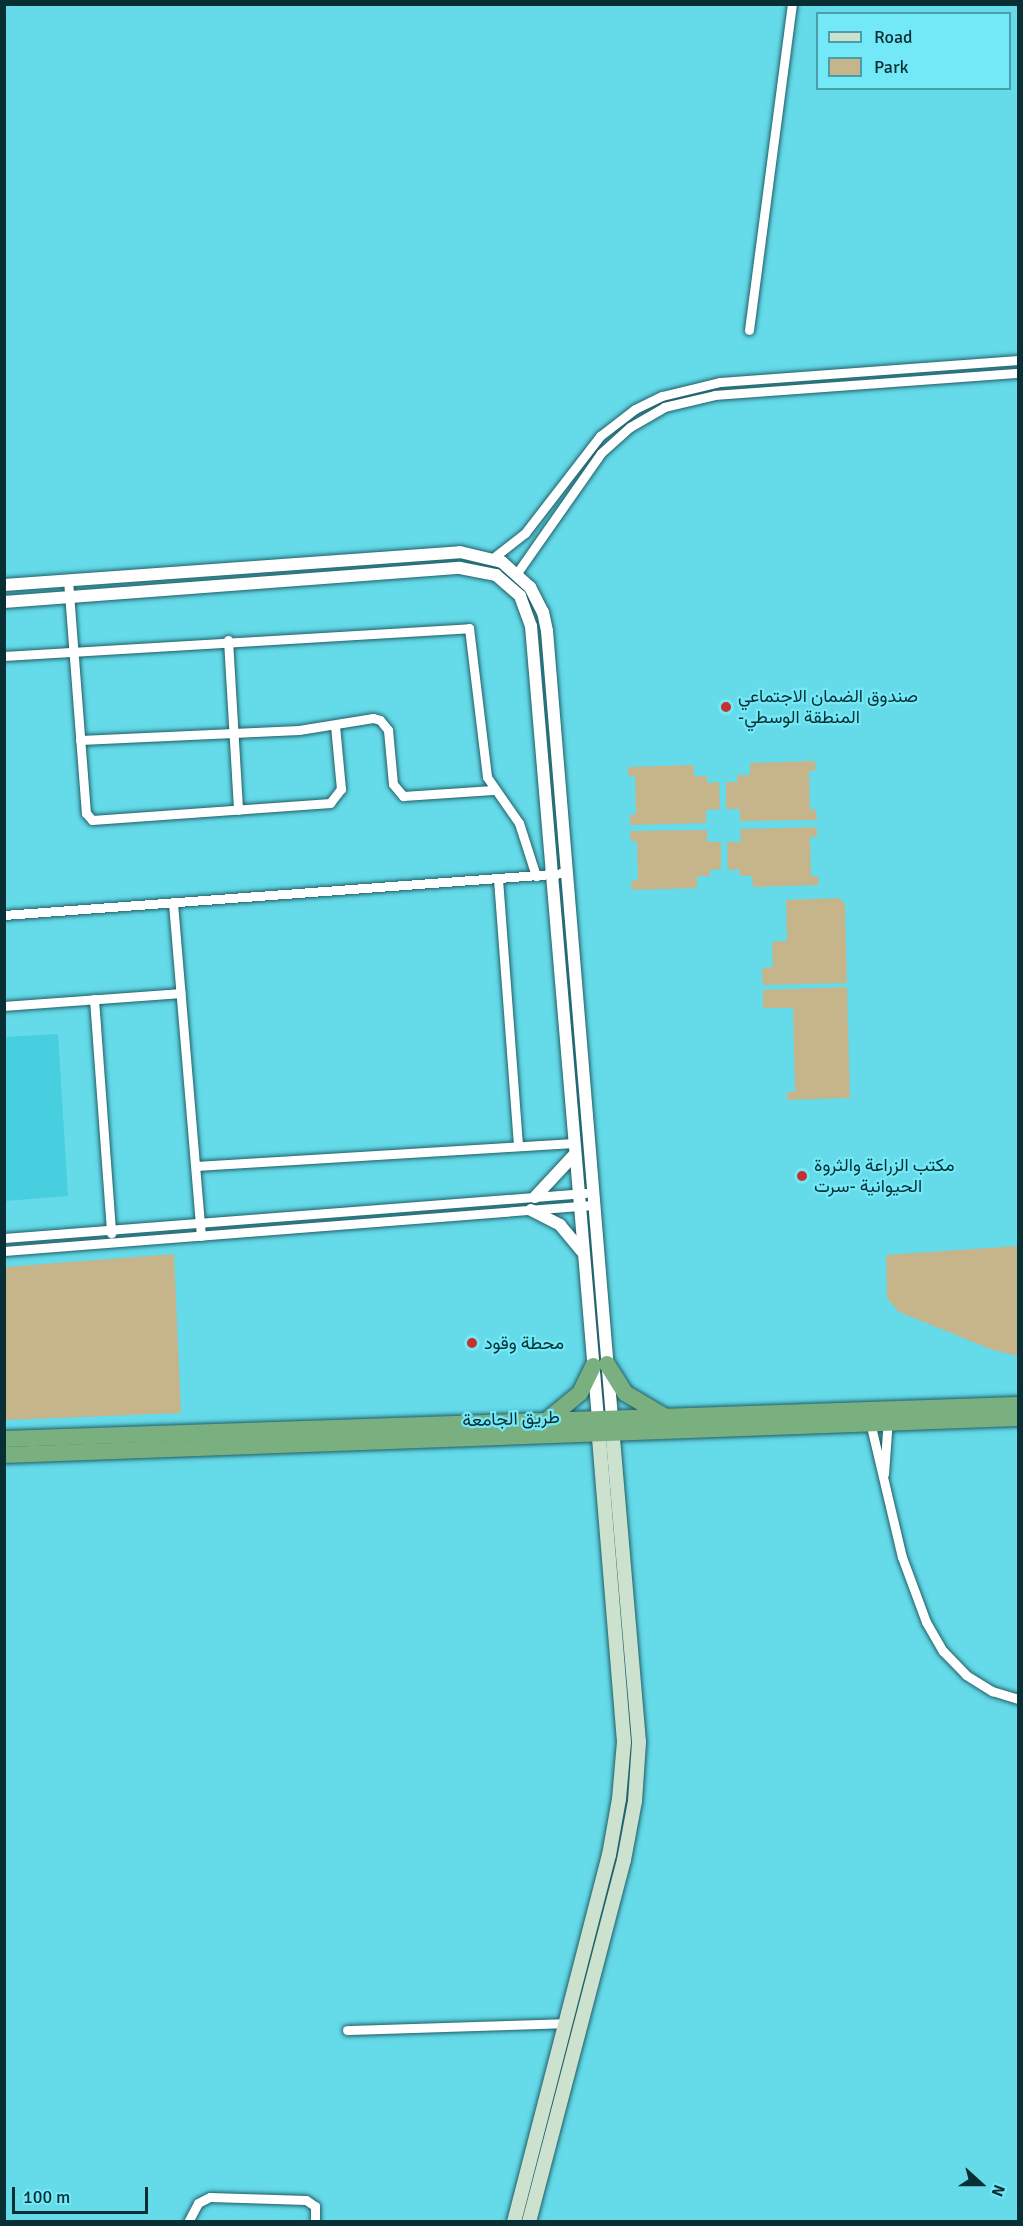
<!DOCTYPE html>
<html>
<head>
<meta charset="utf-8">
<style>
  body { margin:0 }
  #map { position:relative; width:1023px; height:2226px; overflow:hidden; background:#65dae9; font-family:Signika,Vazirmatn,sans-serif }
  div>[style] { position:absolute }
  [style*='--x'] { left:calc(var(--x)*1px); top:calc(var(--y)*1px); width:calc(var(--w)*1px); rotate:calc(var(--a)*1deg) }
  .built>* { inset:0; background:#48cfdf }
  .green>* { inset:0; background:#c6b48b }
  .roads { filter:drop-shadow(0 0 2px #1f5f67) drop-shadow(0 0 2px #1f5f67) }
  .minor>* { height:9px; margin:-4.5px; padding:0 4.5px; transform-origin:4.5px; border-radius:4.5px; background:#fff }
  .tertiary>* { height:12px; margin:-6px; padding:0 6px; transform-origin:6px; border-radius:6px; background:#fff }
  .secondary>* { height:14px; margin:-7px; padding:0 7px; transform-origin:7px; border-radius:7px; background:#cde1cf }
  .trunk>* { height:16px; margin:-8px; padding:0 8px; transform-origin:8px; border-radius:8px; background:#7ab080 }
  .dots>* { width:16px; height:16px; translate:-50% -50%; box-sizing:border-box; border:3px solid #73e8f7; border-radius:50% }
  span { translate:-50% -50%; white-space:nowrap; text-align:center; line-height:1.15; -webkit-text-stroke:4.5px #73e8f7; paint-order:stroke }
  .poi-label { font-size:18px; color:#083034 }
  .left { translate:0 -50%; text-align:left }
  .street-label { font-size:18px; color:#083034 }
  .frame { position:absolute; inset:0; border:6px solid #083034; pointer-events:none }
  .legend { position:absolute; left:816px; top:12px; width:195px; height:78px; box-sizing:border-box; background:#73e8f7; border:2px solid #489ea9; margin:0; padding:8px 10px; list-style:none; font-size:18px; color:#083034 }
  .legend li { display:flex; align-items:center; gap:12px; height:30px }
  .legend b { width:30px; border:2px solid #489ea9 }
  .north { position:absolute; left:951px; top:2154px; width:60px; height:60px; -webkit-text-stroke:4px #73e8f7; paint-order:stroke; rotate:111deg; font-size:16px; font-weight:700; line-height:24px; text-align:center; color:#083034 }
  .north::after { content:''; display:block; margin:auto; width:21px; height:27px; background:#083034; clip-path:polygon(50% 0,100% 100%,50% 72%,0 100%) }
  .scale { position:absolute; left:12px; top:2187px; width:136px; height:27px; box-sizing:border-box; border:3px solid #083034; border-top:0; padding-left:8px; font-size:18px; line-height:21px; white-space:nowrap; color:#083034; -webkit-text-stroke:4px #73e8f7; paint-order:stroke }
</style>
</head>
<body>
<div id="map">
  <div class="built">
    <div style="clip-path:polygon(58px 1034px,68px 1196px,5px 1201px,5px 1037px)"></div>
  </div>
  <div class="green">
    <div style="clip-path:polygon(815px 761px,816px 770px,809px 771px,810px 809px,816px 810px,817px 820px,740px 821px,740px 809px,726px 809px,726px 782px,737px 782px,737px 775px,750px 775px,750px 763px)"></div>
    <div style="clip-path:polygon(694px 765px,694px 776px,707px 776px,707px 783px,719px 782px,720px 809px,706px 810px,706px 823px,630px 825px,630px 815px,636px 814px,635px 776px,628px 776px,628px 767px)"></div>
    <div style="clip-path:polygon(817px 827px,817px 837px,810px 837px,811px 876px,818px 876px,819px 885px,753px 887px,752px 876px,740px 876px,739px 869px,728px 870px,727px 842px,741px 842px,740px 829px)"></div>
    <div style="clip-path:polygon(707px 830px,707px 842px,721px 842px,721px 869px,710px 870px,710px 876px,697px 876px,697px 888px,632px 890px,631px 881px,638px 880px,637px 842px,631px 841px,630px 831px)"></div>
    <div style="clip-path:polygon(839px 898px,845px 904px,847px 983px,763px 985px,762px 968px,773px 967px,772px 942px,787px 941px,786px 900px)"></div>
    <div style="clip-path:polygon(847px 987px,850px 1098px,787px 1100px,787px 1092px,795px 1092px,793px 1008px,763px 1008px,763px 990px)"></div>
    <div style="clip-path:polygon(1018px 1246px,1018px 1356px,993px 1350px,899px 1312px,887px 1298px,886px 1255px)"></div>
    <div style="clip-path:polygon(174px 1254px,181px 1413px,5px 1420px,5px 1267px)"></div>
  </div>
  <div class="roads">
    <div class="minor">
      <div style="--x:749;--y:330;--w:329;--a:-82.5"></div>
      <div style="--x:493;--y:558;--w:41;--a:-38"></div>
      <div style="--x:525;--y:533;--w:123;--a:-52.3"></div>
      <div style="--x:600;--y:436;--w:44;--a:-37.6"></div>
      <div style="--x:635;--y:409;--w:30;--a:-26"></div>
      <div style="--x:662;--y:396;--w:60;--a:-13.6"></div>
      <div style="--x:720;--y:382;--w:299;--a:-4.2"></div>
      <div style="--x:517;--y:573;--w:146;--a:-55"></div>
      <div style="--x:601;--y:453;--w:39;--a:-42"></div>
      <div style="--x:630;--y:427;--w:39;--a:-30"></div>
      <div style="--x:664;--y:407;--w:52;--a:-13.2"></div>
      <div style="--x:715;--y:395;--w:304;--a:-4.2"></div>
      <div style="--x:68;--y:580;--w:234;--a:85.6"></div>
      <div style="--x:86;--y:813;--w:9;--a:49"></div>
      <div style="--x:92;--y:820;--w:239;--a:-4.1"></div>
      <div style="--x:330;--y:803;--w:18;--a:-52"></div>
      <div style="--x:341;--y:789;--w:64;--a:-95.4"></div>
      <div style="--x:228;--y:640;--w:170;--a:86.6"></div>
      <div style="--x:4;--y:656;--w:466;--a:-3.4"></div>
      <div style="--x:469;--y:628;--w:150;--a:83.1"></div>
      <div style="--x:487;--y:777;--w:56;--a:55.2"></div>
      <div style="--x:519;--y:823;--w:56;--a:72.2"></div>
      <div style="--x:80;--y:740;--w:219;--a:-2.6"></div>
      <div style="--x:299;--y:730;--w:75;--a:-9.2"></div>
      <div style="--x:373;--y:718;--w:7;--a:16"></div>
      <div style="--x:380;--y:720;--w:13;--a:51"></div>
      <div style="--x:388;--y:730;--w:54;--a:84.7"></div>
      <div style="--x:393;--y:784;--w:16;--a:50"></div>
      <div style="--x:403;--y:796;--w:90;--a:-3.8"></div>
      <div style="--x:498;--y:879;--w:267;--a:85.7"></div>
      <div style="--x:173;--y:903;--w:334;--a:85.2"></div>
      <div style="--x:4;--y:915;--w:563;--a:-4.28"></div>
      <div style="--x:94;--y:999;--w:235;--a:85.8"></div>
      <div style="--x:4;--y:1006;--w:177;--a:-4.2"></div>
      <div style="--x:196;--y:1166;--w:378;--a:-3.5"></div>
      <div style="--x:4;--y:1238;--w:583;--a:-4.43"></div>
      <div style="--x:4;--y:1251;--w:590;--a:-4.47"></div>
      <div style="--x:870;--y:1422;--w:139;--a:76.7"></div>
      <div style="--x:902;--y:1557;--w:69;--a:69.7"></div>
      <div style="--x:926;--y:1622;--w:34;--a:60"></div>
      <div style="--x:943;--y:1651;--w:33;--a:46"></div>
      <div style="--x:966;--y:1675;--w:31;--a:32"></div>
      <div style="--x:992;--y:1691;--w:27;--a:17"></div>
      <div style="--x:884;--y:1474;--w:56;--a:-85.9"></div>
      <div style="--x:347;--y:2030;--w:219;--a:-1.8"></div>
      <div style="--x:188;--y:2222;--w:21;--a:-62"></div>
      <div style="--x:198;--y:2203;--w:13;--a:-27"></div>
      <div style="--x:210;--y:2197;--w:96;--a:1.8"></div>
      <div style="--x:306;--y:2200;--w:11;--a:34"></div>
      <div style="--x:315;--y:2206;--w:16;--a:90"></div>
    </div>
    <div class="tertiary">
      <div style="--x:4;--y:585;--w:457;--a:-4.1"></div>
      <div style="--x:460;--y:552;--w:43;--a:13.4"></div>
      <div style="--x:502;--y:562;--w:38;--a:42"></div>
      <div style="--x:530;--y:587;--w:28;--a:63"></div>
      <div style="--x:543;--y:612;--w:19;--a:78"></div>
      <div style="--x:547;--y:631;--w:791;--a:85.28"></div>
      <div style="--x:4;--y:602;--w:457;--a:-4.3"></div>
      <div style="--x:460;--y:568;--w:37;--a:11"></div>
      <div style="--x:496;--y:575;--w:32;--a:41"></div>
      <div style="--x:520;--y:596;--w:32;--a:70"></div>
      <div style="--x:531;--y:626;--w:796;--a:85.17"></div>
      <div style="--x:535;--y:1197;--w:57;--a:-47.1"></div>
      <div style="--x:531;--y:1210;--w:33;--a:27"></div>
      <div style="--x:560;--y:1225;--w:34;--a:50"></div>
    </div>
    <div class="secondary">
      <div style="--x:514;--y:2222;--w:379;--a:-75.5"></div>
      <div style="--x:609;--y:1855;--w:57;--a:-79.9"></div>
      <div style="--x:619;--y:1799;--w:57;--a:-85"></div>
      <div style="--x:624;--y:1742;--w:319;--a:-94.7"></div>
      <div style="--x:529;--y:2222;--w:374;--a:-75.3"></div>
      <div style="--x:624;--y:1860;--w:60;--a:-79.4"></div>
      <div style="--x:635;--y:1801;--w:59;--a:-86.1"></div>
      <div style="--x:639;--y:1742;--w:318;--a:-94.9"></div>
    </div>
    <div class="trunk">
      <div style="--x:607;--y:1364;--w:34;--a:58"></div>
      <div style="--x:625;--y:1393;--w:45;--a:30.5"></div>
      <div style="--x:546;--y:1421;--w:44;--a:-39.5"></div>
      <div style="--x:580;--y:1393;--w:30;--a:-64"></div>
      <div style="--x:4;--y:1439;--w:1015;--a:-1.92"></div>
      <div style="--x:4;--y:1455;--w:1015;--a:-2.09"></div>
    </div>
  </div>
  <div class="dots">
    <div style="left:726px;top:707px;background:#c23330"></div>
    <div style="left:802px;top:1176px;background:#c23330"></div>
    <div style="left:472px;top:1343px;background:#c23330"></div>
  </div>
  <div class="poi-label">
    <span class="left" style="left:738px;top:707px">صندوق الضمان الاجتماعي<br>-المنطقة الوسطي</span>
    <span class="left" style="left:814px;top:1176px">مكتب الزراعة والثروة<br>الحيوانية -سرت</span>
    <span class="left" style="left:484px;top:1343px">محطة وقود</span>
  </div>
  <div class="street-label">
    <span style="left:511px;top:1419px;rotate:-2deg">طريق الجامعة</span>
  </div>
  <div class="frame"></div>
  <ul class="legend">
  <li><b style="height:8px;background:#cde1cf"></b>Road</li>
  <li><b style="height:16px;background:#c6b48b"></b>Park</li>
  </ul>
  <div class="north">N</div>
  <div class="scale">100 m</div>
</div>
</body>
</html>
